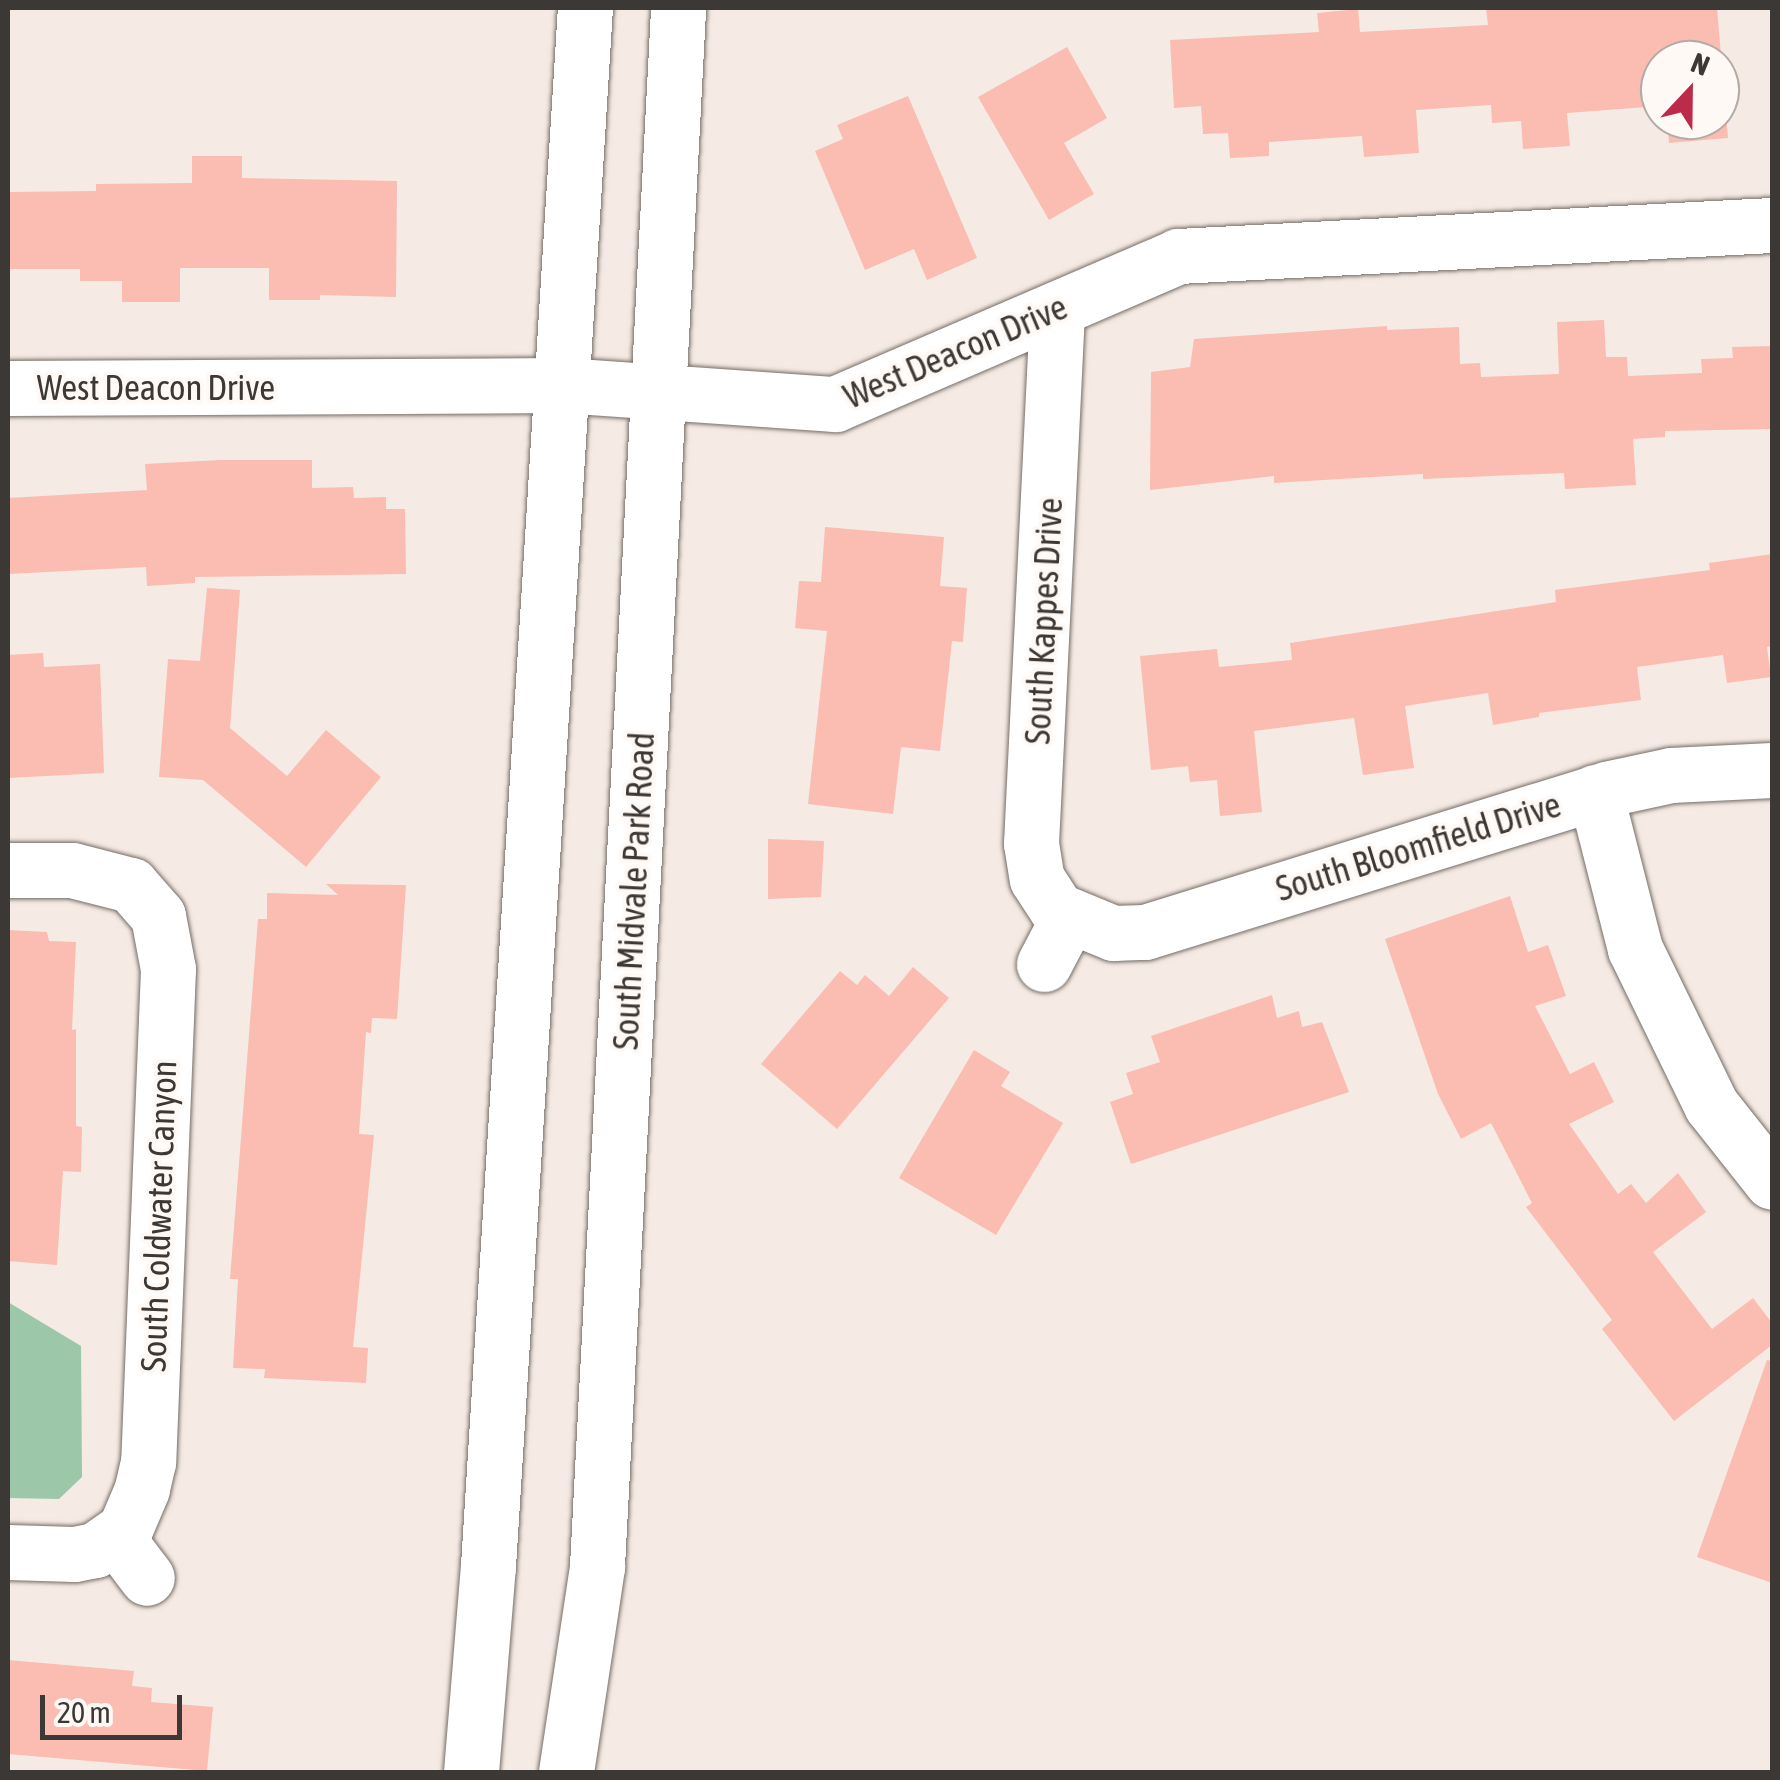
<!DOCTYPE html>
<html>
<head>
<meta charset="utf-8">
<style>
  body { margin:0 }
  #map { position:relative; width:1780px; height:1780px; overflow:hidden; background:#f5ebe4; font-family:"Asap Condensed",sans-serif }
  div>[style] { position:absolute }
  [style*='--x'] { left:calc(var(--x)*1px); top:calc(var(--y)*1px); width:calc(var(--w)*1px); rotate:calc(var(--a)*1deg) }
  .green>* { inset:0; background:#9cc7a9 }
  .building>* { inset:0; background:#fbbcb2 }
  .roads { filter:drop-shadow(0 0 2px #756c66) drop-shadow(0 0 2px #756c66) }
  .minor>* { height:55px; margin:-27.5px; padding:0 27.5px; transform-origin:27.5px; border-radius:27.5px; background:#fff }
  .secondary>* { height:55px; margin:-27.5px; padding:0 27.5px; transform-origin:27.5px; border-radius:27.5px; background:#fff }
  span { translate:-50% -50%; white-space:nowrap; text-align:center; line-height:1.15; -webkit-text-stroke:8px #fff9f5; paint-order:stroke }
  .street-label { font-size:35px; color:#3b3835 }
  .frame { position:absolute; inset:0; border:10px solid #3b3835; pointer-events:none }
  .north { position:absolute; left:1640px; top:40px; width:100px; height:100px; box-sizing:border-box; background:#fff9f5; border:2px solid #b1aca8; border-radius:50%; rotate:22deg; font-size:28px; font-weight:700; line-height:40px; text-align:center; color:#3b3835 }
  .north::after { content:''; display:block; margin:auto; width:35px; height:45px; background:#bc2b4a; clip-path:polygon(50% 0,100% 100%,50% 72%,0 100%) }
  .scale { position:absolute; left:40px; top:1695px; width:142px; height:45px; box-sizing:border-box; border:5px solid #3b3835; border-top:0; padding-left:12px; font-size:30px; line-height:35px; white-space:nowrap; color:#3b3835; -webkit-text-stroke:8px #fff9f5; paint-order:stroke }
</style>
</head>
<body>
<div id="map">
  <div class="green">
    <div style="clip-path:polygon(8px 1302px,81px 1346px,82px 1477px,59px 1499px,8px 1498px)"></div>
  </div>
  <div class="building">
    <div style="clip-path:polygon(1486px 8px,1717px 8px,1728px 138px,1669px 143px,1667px 120px,1720px 120px,1720px 60px,1660px 60px,1660px 106px,1567px 113px,1570px 146px,1523px 149px,1521px 121px,1492px 123px,1491px 105px,1416px 110px,1419px 153px,1364px 157px,1362px 136px,1269px 142px,1269px 156px,1230px 158px,1228px 133px,1203px 134px,1201px 106px,1174px 108px,1170px 40px,1319px 32px,1317px 13px,1358px 9px,1360px 32px,1488px 25px)"></div>
    <div style="clip-path:polygon(1067px 47px,1107px 118px,1064px 143px,1094px 194px,1049px 220px,978px 97px)"></div>
    <div style="clip-path:polygon(908px 96px,977px 258px,927px 280px,914px 249px,865px 270px,815px 151px,843px 139px,837px 125px)"></div>
    <div style="clip-path:polygon(192px 156px,242px 156px,242px 178px,397px 181px,396px 297px,320px 295px,320px 300px,269px 300px,269px 268px,180px 268px,180px 302px,122px 302px,122px 281px,80px 281px,80px 269px,8px 269px,8px 192px,96px 191px,96px 184px,192px 183px)"></div>
    <div style="clip-path:polygon(1604px 320px,1606px 357px,1627px 357px,1628px 376px,1702px 373px,1701px 359px,1733px 358px,1732px 347px,1772px 346px,1772px 429px,1665px 431px,1665px 437px,1633px 439px,1636px 485px,1565px 489px,1564px 473px,1423px 479px,1423px 474px,1274px 483px,1274px 476px,1150px 490px,1151px 372px,1190px 367px,1194px 339px,1387px 326px,1387px 330px,1459px 327px,1460px 364px,1480px 363px,1481px 377px,1559px 374px,1557px 322px)"></div>
    <div style="clip-path:polygon(220px 460px,312px 460px,312px 488px,353px 487px,354px 498px,386px 497px,386px 509px,405px 509px,406px 574px,195px 577px,195px 583px,147px 586px,146px 567px,8px 574px,8px 498px,147px 490px,145px 464px)"></div>
    <div style="clip-path:polygon(825px 527px,944px 537px,940px 586px,967px 588px,963px 642px,952px 641px,940px 751px,901px 747px,893px 814px,808px 804px,827px 631px,795px 628px,799px 581px,821px 582px)"></div>
    <div style="clip-path:polygon(1772px 554px,1772px 646px,1767px 647px,1771px 677px,1727px 683px,1723px 655px,1637px 667px,1641px 700px,1539px 713px,1539px 717px,1493px 725px,1488px 693px,1405px 706px,1414px 768px,1363px 775px,1354px 718px,1254px 731px,1262px 812px,1220px 816px,1217px 780px,1190px 782px,1188px 766px,1151px 770px,1140px 656px,1217px 649px,1219px 667px,1292px 660px,1290px 643px,1556px 602px,1555px 590px,1710px 570px,1709px 563px)"></div>
    <div style="clip-path:polygon(207px 588px,240px 590px,230px 728px,287px 776px,326px 730px,381px 777px,306px 867px,203px 780px,159px 777px,168px 659px,200px 661px)"></div>
    <div style="clip-path:polygon(43px 653px,44px 667px,100px 664px,104px 773px,8px 778px,8px 655px)"></div>
    <div style="clip-path:polygon(768px 839px,824px 841px,821px 897px,768px 899px)"></div>
    <div style="clip-path:polygon(326px 884px,406px 885px,397px 1019px,372px 1018px,371px 1033px,366px 1032px,359px 1134px,374px 1135px,353px 1347px,368px 1348px,366px 1383px,264px 1378px,265px 1369px,233px 1368px,238px 1279px,230px 1279px,258px 919px,267px 919px,267px 893px,338px 895px)"></div>
    <div style="clip-path:polygon(1510px 896px,1528px 952px,1548px 945px,1566px 996px,1535px 1006px,1570px 1074px,1594px 1062px,1614px 1102px,1569px 1124px,1618px 1194px,1631px 1184px,1646px 1203px,1678px 1173px,1706px 1212px,1653px 1252px,1712px 1329px,1753px 1298px,1772px 1323px,1772px 1345px,1674px 1421px,1602px 1329px,1612px 1320px,1526px 1207px,1532px 1203px,1491px 1123px,1461px 1139px,1438px 1094px,1385px 939px)"></div>
    <div style="clip-path:polygon(8px 930px,47px 932px,49px 941px,76px 942px,72px 1030px,76px 1029px,76px 1126px,82px 1127px,81px 1172px,63px 1171px,57px 1265px,8px 1261px)"></div>
    <div style="clip-path:polygon(913px 967px,949px 998px,837px 1129px,761px 1064px,840px 971px,857px 985px,865px 975px,889px 996px)"></div>
    <div style="clip-path:polygon(1272px 995px,1277px 1018px,1299px 1011px,1302px 1027px,1322px 1022px,1349px 1092px,1131px 1164px,1110px 1102px,1133px 1094px,1126px 1073px,1160px 1062px,1151px 1036px)"></div>
    <div style="clip-path:polygon(974px 1050px,1010px 1072px,1001px 1086px,1063px 1123px,996px 1235px,899px 1178px)"></div>
    <div style="clip-path:polygon(1767px 1360px,1772px 1361px,1772px 1583px,1697px 1557px)"></div>
    <div style="clip-path:polygon(8px 1660px,134px 1671px,132px 1686px,152px 1688px,151px 1702px,213px 1707px,207px 1771px,8px 1754px)"></div>
  </div>
  <div class="roads">
    <div class="minor">
      <div style="--x:1057;--y:312;--w:532;--a:92.8"></div>
      <div style="--x:1031;--y:843;--w:36;--a:81"></div>
      <div style="--x:1037;--y:879;--w:37;--a:57"></div>
      <div style="--x:1057;--y:910;--w:61;--a:22.3"></div>
      <div style="--x:1113;--y:933;--w:32;--a:-2"></div>
      <div style="--x:1145;--y:932;--w:483;--a:-17.2"></div>
      <div style="--x:1606;--y:789;--w:66;--a:-12.2"></div>
      <div style="--x:1671;--y:775;--w:101;--a:-2.8"></div>
      <div style="--x:8;--y:388;--w:554;--a:-0.31"></div>
      <div style="--x:562;--y:385;--w:274;--a:4"></div>
      <div style="--x:835;--y:404;--w:374;--a:-23.3"></div>
      <div style="--x:1178;--y:256;--w:595;--a:-2.99"></div>
      <div style="--x:1595;--y:792;--w:162;--a:75.7"></div>
      <div style="--x:1635;--y:949;--w:174;--a:64"></div>
      <div style="--x:1711;--y:1105;--w:98;--a:51.6"></div>
      <div style="--x:8;--y:870;--w:64;--a:0"></div>
      <div style="--x:72;--y:870;--w:61;--a:14.3"></div>
      <div style="--x:131;--y:885;--w:41;--a:48.9"></div>
      <div style="--x:158;--y:916;--w:54;--a:79.3"></div>
      <div style="--x:168;--y:969;--w:493;--a:92.3"></div>
      <div style="--x:148;--y:1462;--w:28;--a:103"></div>
      <div style="--x:142;--y:1489;--w:43;--a:113"></div>
      <div style="--x:125;--y:1529;--w:37;--a:145"></div>
      <div style="--x:95;--y:1550;--w:21;--a:169"></div>
      <div style="--x:74;--y:1554;--w:66;--a:-178.3"></div>
      <div style="--x:1044;--y:964;--w:52;--a:-62.4"></div>
      <div style="--x:116;--y:1537;--w:51;--a:52.9"></div>
    </div>
    <div class="secondary">
      <div style="--x:471;--y:1772;--w:207;--a:-85.3"></div>
      <div style="--x:488;--y:1566;--w:1561;--a:-86.44"></div>
      <div style="--x:566;--y:1772;--w:208;--a:-81.4"></div>
      <div style="--x:597;--y:1566;--w:1560;--a:-87.02"></div>
    </div>
  </div>
  <div class="street-label">
    <span style="left:955px;top:351px;rotate:-23deg">West Deacon Drive</span>
    <span style="left:156px;top:387px">West Deacon Drive</span>
    <span style="left:1043px;top:621px;rotate:-87deg">South Kappes Drive</span>
    <span style="left:1418px;top:846px;rotate:-17deg">South Bloomfield Drive</span>
    <span style="left:633px;top:891px;rotate:-87deg">South Midvale Park Road</span>
    <span style="left:158px;top:1216px;rotate:-88deg">South Coldwater Canyon</span>
  </div>
  <div class="frame"></div>
  <div class="north">N</div>
  <div class="scale">20 m</div>
</div>
</body>
</html>
